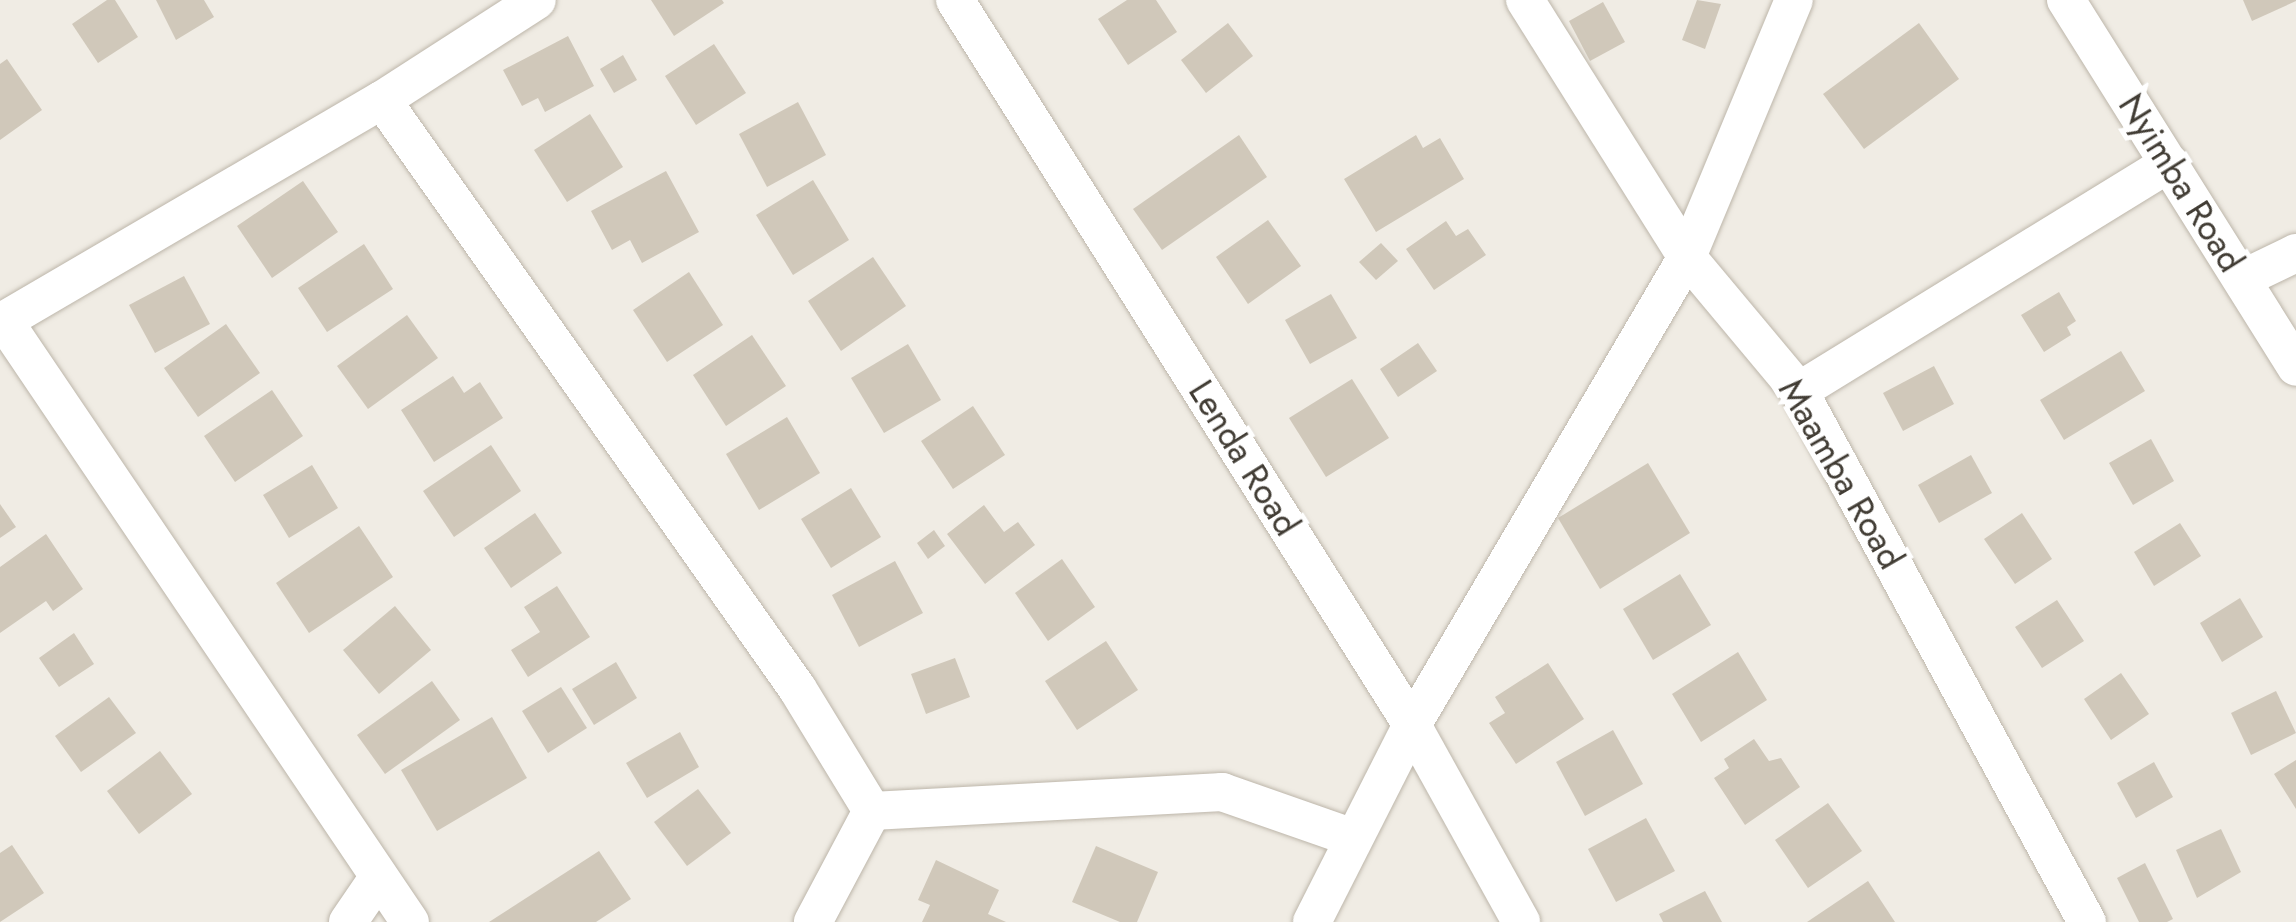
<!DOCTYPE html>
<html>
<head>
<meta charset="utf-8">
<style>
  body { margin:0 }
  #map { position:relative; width:2296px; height:922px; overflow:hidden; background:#f0ece4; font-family:Jost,sans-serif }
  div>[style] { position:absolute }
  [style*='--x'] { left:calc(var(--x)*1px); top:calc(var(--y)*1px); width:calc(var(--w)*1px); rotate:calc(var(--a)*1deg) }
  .building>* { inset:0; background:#d0c8ba }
  .roads { filter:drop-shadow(0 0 2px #bdb6aa) drop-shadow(0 0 2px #bdb6aa) }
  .street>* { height:38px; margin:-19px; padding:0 19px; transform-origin:19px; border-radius:19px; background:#fff }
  span { translate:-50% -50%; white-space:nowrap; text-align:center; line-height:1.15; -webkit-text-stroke:10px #fff; paint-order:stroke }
  .street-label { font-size:35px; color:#413c34 }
</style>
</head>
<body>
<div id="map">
  <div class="building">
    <div style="clip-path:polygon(107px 0,115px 0,138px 37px,98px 63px,72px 24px)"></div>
    <div style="clip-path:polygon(156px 0,204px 0,214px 17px,176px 40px)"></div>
    <div style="clip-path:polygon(651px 0,722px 0,724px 3px,674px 36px)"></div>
    <div style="clip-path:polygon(1127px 0,1156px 0,1177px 32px,1128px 65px,1098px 19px)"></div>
    <div style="clip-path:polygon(1697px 0,1721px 4px,1705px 49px,1682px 40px)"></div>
    <div style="clip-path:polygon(2243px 0,2296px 0,2296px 1px,2252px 21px)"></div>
    <div style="clip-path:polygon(1603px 2px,1625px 42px,1590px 61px,1569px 21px)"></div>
    <div style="clip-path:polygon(1228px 23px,1253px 56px,1206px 93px,1181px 60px)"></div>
    <div style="clip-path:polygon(1919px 23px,1959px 79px,1864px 149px,1823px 94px)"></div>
    <div style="clip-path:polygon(568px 36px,594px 86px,545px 112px,538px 98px,522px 106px,503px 70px)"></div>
    <div style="clip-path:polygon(714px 44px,746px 93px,696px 125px,665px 76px)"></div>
    <div style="clip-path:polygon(623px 55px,637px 80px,614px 93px,600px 69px)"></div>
    <div style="clip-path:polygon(7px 59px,42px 110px,0 140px,0 64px)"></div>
    <div style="clip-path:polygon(798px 102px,826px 155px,767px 187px,739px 134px)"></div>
    <div style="clip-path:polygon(590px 114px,623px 167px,567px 202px,534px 150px)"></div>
    <div style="clip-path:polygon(1239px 135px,1267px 177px,1162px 250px,1133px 209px)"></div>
    <div style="clip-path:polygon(1416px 135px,1423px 148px,1440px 138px,1464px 179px,1376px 232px,1344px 179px)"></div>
    <div style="clip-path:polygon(666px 171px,699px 232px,642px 263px,630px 240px,612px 250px,591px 211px)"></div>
    <div style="clip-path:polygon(813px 180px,849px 240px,793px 275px,756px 215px)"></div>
    <div style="clip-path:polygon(303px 181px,338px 232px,272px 278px,237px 226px)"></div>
    <div style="clip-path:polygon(1268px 220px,1301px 266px,1248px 304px,1216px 257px)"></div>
    <div style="clip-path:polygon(1446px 221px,1456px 236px,1468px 229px,1486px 255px,1434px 290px,1406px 249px)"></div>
    <div style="clip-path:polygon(1381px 243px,1398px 261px,1376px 280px,1359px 262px)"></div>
    <div style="clip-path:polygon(364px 244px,393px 289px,327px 332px,298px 288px)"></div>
    <div style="clip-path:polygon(873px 257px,906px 306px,841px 351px,808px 301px)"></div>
    <div style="clip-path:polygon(689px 272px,723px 325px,667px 362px,633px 310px)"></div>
    <div style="clip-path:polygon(184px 276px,210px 324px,155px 353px,129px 305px)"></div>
    <div style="clip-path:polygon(2059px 292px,2076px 321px,2067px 327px,2071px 335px,2044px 352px,2021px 315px)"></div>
    <div style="clip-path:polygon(1331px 294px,1357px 338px,1310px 364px,1285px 320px)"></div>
    <div style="clip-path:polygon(407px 315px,438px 358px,368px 409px,337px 366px)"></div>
    <div style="clip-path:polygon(226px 324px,260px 373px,198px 417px,164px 368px)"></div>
    <div style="clip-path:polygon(752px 335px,786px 386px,726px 426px,693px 375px)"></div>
    <div style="clip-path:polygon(1418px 343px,1437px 371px,1398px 397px,1380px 369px)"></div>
    <div style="clip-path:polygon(908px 344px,941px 400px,884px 433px,851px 378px)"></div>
    <div style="clip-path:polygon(2121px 351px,2145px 391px,2064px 440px,2040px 400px)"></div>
    <div style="clip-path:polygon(1934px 366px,1954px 404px,1903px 431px,1883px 393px)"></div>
    <div style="clip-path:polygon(453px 376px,464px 393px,480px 382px,503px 418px,434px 462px,401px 410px)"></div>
    <div style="clip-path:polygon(1352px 379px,1389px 438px,1326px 477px,1289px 418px)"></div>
    <div style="clip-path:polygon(272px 390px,303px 436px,235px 482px,204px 436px)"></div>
    <div style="clip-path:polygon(973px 406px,1005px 455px,953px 489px,921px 441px)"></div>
    <div style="clip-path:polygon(787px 417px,820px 473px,759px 510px,726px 454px)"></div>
    <div style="clip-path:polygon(2151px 439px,2174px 481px,2133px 505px,2109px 463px)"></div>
    <div style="clip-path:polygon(491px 445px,521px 491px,454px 537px,423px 491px)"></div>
    <div style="clip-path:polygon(1971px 455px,1992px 493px,1939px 523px,1918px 485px)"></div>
    <div style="clip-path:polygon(1648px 463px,1690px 533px,1600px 589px,1558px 518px)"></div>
    <div style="clip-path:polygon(312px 465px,338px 508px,289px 538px,263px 495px)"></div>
    <div style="clip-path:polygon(851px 488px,881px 537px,831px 568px,801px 519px)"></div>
    <div style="clip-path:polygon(0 504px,16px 527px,0 538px)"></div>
    <div style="clip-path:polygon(984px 505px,1004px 532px,1018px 522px,1035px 545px,985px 584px,947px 534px)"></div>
    <div style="clip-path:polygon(535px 513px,562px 553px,511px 588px,484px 548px)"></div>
    <div style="clip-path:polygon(2022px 513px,2052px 559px,2015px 584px,1984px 539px)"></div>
    <div style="clip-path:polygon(2180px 523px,2201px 556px,2154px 586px,2134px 552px)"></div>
    <div style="clip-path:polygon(359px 526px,393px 577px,309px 633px,276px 583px)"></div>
    <div style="clip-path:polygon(934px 530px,945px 546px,928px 559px,917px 543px)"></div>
    <div style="clip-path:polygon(46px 534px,83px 589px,53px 611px,46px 601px,0 633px,0 567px)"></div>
    <div style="clip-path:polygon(1062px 559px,1095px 607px,1048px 641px,1015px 593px)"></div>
    <div style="clip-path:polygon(895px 561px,923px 613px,859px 647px,832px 595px)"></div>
    <div style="clip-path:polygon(1680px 574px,1711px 625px,1653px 660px,1623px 609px)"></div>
    <div style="clip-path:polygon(557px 586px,590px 637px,528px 677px,511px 650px,540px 632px,524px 607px)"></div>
    <div style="clip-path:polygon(2240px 598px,2263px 637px,2222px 662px,2200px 623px)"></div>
    <div style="clip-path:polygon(2057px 600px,2084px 641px,2042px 668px,2015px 627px)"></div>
    <div style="clip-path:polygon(395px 606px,431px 650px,379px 694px,343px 650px)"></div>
    <div style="clip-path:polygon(74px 633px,94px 664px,59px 687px,39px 658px)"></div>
    <div style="clip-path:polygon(1106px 641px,1138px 690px,1077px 730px,1045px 681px)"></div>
    <div style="clip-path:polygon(1738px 652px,1767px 700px,1701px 742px,1672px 694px)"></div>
    <div style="clip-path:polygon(955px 658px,970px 697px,926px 714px,911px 674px)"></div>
    <div style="clip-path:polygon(616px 662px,637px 698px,594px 725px,572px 689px)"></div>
    <div style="clip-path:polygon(1548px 663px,1584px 719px,1516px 764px,1489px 723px,1505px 713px,1495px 697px)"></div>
    <div style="clip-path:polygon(2121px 673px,2149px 714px,2111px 740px,2084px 699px)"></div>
    <div style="clip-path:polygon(432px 681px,460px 720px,385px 774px,357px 735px)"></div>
    <div style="clip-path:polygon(561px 687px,587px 728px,548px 753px,522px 711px)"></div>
    <div style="clip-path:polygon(2276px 691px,2296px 733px,2251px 755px,2231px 713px)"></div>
    <div style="clip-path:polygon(109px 697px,136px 733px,81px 772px,55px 736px)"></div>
    <div style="clip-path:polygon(492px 717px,527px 778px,437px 831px,401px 770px)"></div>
    <div style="clip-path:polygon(1613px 730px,1643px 784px,1585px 816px,1556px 762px)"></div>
    <div style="clip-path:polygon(680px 732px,699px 767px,647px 798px,626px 763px)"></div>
    <div style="clip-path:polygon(1754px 739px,1769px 761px,1781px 758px,1800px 787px,1745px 825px,1714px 778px,1729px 768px,1724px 759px)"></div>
    <div style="clip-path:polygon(160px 751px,192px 794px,139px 834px,107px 791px)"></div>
    <div style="clip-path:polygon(2296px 760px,2296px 809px,2274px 774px)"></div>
    <div style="clip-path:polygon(2154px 762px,2173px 797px,2136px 818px,2117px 783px)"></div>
    <div style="clip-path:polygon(698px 789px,731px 833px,687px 866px,654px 822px)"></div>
    <div style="clip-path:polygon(1828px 803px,1862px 851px,1808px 888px,1775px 840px)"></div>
    <div style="clip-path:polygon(1646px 818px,1675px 871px,1616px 902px,1588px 849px)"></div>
    <div style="clip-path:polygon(2221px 829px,2241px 872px,2197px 898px,2176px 850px)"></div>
    <div style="clip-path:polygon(12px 845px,44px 893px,0 922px,0 853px)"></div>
    <div style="clip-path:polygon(1096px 846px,1158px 872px,1137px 922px,1120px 922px,1072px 902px)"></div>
    <div style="clip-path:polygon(599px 851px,631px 899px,596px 922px,489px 922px)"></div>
    <div style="clip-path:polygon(936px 860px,999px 890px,988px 914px,1006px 922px,922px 922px,930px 905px,918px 900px)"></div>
    <div style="clip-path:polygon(2145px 863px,2173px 919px,2167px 922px,2139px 922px,2117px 878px)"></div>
    <div style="clip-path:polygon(1868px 881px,1895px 922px,1807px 922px)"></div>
    <div style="clip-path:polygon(1705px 891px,1722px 922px,1663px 922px,1659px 914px)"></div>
  </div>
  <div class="roads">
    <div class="street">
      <div style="--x:955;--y:0;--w:857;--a:57.77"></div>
      <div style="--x:1412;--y:725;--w:225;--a:61"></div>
      <div style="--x:1525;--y:0;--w:304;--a:57.8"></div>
      <div style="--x:1687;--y:257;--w:175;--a:50.1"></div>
      <div style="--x:1799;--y:391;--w:604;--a:61.53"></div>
      <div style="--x:2066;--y:0;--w:433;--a:57.9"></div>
      <div style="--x:382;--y:100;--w:720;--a:54.79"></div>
      <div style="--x:797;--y:688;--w:144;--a:58.6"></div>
      <div style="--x:872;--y:811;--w:126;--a:118"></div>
      <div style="--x:2242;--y:279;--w:60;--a:-25.7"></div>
      <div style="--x:4;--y:321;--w:725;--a:55.96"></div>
      <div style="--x:0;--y:323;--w:442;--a:-30.3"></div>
      <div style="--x:382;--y:100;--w:184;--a:-32.8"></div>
      <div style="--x:1799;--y:391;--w:435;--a:-31.6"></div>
      <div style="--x:872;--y:811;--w:351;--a:-3.1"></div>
      <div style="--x:1222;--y:792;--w:139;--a:19.3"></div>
      <div style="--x:348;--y:922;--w:53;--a:-55.7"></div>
      <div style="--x:1312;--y:922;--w:221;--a:-63.1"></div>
      <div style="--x:1412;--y:725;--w:543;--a:-59.56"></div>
      <div style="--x:1687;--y:257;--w:278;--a:-67.4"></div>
    </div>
  </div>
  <div class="street-label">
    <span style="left:2181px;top:183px;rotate:58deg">Nyimba Road</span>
    <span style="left:1244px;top:458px;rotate:58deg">Lenda Road</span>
    <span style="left:1841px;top:474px;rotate:60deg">Maamba Road</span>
  </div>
</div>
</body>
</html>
